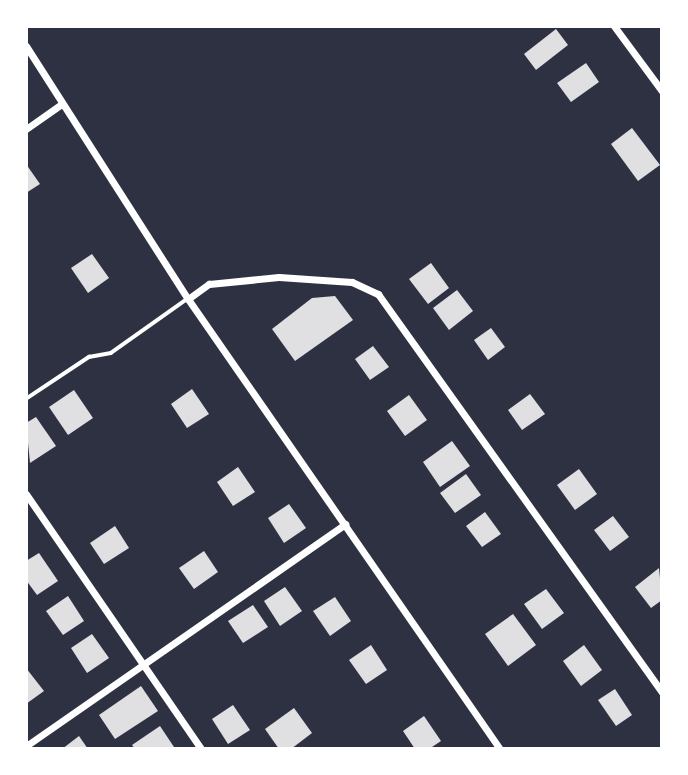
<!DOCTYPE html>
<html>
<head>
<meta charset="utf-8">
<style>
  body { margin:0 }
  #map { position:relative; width:688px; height:775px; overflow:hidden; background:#2d3142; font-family:Ubuntu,sans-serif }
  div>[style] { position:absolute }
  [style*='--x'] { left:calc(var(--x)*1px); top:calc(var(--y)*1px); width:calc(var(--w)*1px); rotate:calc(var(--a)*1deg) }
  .building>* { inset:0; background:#e0e0e3 }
  .service>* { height:3.5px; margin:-1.75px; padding:0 1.75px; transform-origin:1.75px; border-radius:1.75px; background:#fff }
  .minor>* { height:7px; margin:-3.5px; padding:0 3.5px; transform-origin:3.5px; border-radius:3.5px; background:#fff }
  span { translate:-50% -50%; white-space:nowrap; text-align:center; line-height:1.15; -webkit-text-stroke:7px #fff; paint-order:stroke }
  .frame { position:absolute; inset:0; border:28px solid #fff; pointer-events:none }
</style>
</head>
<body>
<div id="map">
  <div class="building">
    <div style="clip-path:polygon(556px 29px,568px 45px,536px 70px,524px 54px)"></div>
    <div style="clip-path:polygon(586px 63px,599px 82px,571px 102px,557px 83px)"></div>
    <div style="clip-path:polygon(632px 128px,660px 165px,638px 181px,611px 144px)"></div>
    <div style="clip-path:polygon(26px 164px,40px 184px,26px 193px)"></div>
    <div style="clip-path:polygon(92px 254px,109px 278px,88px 293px,71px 268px)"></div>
    <div style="clip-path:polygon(431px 263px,449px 288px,428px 304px,409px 279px)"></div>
    <div style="clip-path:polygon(457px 290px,473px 311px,449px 330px,433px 308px)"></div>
    <div style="clip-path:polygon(335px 296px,353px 320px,295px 361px,272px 329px,312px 298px)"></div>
    <div style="clip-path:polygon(491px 328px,505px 347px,488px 360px,474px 340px)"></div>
    <div style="clip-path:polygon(373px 346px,389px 367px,370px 380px,355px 359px)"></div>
    <div style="clip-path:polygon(192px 389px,209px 414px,187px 428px,171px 404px)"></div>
    <div style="clip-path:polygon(74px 390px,93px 418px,68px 435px,49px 407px)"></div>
    <div style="clip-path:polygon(530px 394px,545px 414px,522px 430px,508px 410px)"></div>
    <div style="clip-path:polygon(409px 395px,427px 420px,405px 436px,387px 411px)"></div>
    <div style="clip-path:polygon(36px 417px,56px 446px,30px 463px,26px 423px)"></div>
    <div style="clip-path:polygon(452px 441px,470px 466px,440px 487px,423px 462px)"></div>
    <div style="clip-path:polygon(238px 467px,255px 492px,233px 506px,217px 482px)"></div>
    <div style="clip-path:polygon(579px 469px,597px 494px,575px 510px,557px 485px)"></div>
    <div style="clip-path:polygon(466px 474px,481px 495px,455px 513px,440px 493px)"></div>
    <div style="clip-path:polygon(289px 504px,306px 528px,284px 543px,268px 518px)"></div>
    <div style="clip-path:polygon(485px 512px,501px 534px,482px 547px,466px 526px)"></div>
    <div style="clip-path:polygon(613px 516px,629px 537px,610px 551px,594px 530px)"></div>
    <div style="clip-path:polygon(115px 526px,129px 548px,104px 564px,90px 543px)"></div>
    <div style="clip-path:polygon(204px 551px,218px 572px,194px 589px,179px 568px)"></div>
    <div style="clip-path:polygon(39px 553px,58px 581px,37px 595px,26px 580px,26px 561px)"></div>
    <div style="clip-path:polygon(659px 568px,662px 600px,651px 608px,635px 587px)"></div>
    <div style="clip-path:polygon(285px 587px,302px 611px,280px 626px,264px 601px)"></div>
    <div style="clip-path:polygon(546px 589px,564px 613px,542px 629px,524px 604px)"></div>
    <div style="clip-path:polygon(68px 596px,84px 621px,63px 635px,46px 611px)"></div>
    <div style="clip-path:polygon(335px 597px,351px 621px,330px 636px,313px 611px)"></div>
    <div style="clip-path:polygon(253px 605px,268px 627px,243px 643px,228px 621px)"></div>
    <div style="clip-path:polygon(513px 614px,536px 645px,508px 666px,485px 634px)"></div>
    <div style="clip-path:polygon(92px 634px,109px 658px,87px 673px,71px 648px)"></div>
    <div style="clip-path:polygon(371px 645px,387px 670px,366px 684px,349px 660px)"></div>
    <div style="clip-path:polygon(584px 645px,602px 670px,581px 686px,563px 661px)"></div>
    <div style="clip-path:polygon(26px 668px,44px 691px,26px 704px)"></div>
    <div style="clip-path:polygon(141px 686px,158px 711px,115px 739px,99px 715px)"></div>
    <div style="clip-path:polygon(615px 689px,632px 715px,616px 726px,598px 700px)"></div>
    <div style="clip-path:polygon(233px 705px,250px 730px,228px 744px,212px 719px)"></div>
    <div style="clip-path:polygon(294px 708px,312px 733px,291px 749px,279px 749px,265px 729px)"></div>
    <div style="clip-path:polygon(424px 716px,441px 741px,429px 749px,415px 749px,403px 731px)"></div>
    <div style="clip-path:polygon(160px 726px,174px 747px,135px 749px,132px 745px)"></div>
    <div style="clip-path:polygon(79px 736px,88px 749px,62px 749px)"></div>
  </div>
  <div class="service">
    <div style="--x:26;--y:399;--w:76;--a:-33.7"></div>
    <div style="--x:89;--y:357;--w:22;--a:-10"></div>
    <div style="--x:111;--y:353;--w:93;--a:-35.4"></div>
  </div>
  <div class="minor">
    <div style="--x:614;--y:26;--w:81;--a:53.6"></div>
    <div style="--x:26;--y:46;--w:300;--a:57.4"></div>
    <div style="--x:188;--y:299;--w:548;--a:55.27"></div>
    <div style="--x:26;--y:129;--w:42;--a:-35.2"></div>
    <div style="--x:188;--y:299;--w:26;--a:-36"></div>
    <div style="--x:209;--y:284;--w:70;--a:-5.7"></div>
    <div style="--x:279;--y:277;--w:73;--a:3.9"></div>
    <div style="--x:352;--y:282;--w:29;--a:25"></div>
    <div style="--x:378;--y:294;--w:489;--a:54.5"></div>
    <div style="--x:26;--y:494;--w:309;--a:55.5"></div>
    <div style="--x:26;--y:746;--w:389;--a:-34.8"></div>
  </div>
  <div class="frame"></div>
</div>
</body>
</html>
